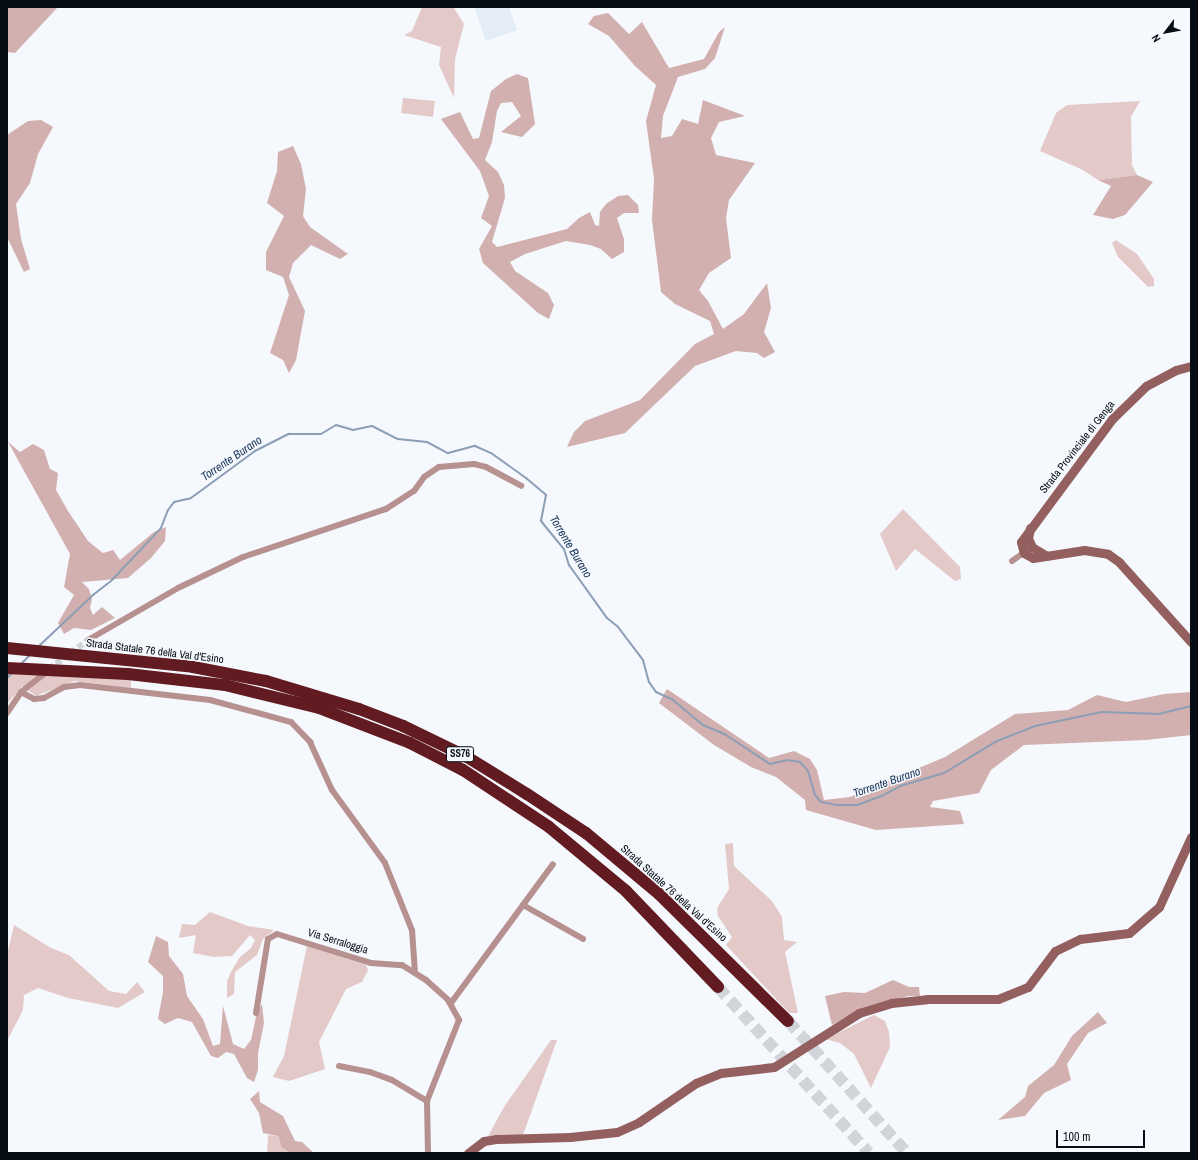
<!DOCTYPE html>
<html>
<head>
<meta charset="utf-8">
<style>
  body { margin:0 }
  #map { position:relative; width:1198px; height:1160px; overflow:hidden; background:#f5f8fd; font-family:"Archivo Narrow",sans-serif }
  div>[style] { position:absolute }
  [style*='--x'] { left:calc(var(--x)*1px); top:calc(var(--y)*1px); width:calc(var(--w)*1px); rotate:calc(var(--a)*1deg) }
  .built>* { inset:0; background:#e4ecf8 }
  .green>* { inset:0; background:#e3cac9 }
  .forest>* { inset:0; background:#d2b0af }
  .stream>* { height:2px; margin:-1px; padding:0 1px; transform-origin:1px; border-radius:1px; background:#8c9eb5 }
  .street-tunnel>* { height:6px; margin-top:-3px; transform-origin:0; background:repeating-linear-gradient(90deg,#d1d5da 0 6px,transparent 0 9px) }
  .highway-tunnel>* { height:12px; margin-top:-6px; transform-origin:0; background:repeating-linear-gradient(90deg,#d1d5da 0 12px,transparent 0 18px) }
  .street>* { height:6px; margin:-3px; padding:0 3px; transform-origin:3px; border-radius:3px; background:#b69190 }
  .secondary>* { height:9px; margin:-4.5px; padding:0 4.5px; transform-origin:4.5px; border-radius:4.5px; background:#935f5f }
  .highway>* { height:12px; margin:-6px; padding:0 6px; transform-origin:6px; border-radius:6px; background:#611b21 }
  span { translate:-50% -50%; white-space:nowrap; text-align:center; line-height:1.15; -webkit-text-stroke:3px #f5f8fd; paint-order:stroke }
  .shield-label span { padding:1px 3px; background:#f5f8fd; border:1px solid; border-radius:3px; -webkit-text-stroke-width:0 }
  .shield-label { font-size:10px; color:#070d14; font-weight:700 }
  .street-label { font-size:11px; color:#070d14 }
  .water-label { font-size:12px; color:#183658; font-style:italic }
  .frame { position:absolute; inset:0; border:8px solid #070d14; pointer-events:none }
  .north { position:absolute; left:1146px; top:12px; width:40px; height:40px; -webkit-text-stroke:3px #f5f8fd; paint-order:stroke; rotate:238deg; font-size:11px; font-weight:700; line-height:16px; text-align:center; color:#070d14 }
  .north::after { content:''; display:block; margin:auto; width:14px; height:18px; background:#070d14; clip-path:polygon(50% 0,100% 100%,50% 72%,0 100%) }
  .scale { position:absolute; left:1056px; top:1130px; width:89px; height:18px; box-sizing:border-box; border:2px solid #070d14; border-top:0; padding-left:5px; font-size:12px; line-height:14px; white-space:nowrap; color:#070d14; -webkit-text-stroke:3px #f5f8fd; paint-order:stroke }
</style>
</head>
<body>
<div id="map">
  <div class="built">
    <div style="clip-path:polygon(474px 7px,509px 7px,517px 30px,486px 41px)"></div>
  </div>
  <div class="green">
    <div style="clip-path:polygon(422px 7px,456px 7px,454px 8px,464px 24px,455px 59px,454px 98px,439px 65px,441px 47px,404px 35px,412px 31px)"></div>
    <div style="clip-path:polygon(403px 98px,435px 101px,433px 117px,401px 113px)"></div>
    <div style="clip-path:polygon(1140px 101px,1131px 117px,1132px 165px,1137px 175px,1098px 180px,1083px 170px,1040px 151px,1056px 113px,1067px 105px)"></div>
    <div style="clip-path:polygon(1116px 240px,1137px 254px,1154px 279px,1154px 286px,1148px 287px,1118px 257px,1112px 243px)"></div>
    <div style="clip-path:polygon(903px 509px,960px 567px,961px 579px,955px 581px,915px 549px,896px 571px,880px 534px)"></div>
    <div style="clip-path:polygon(7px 672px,131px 679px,131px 688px,74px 681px,36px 696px,22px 686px,7px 704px)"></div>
    <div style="clip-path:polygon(733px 843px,734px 866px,772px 901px,782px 917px,784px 940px,797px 942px,785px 952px,798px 1013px,789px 1013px,726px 945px,732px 937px,718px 916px,717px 908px,729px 889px,725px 844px)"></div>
    <div style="clip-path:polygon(210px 912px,248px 926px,274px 930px,263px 939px,257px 955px,235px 972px,234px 994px,227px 998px,227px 981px,232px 970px,240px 957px,251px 948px,255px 940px,250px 935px,232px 956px,214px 957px,193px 953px,196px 935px,179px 938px,182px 924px,195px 925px)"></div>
    <div style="clip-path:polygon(14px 925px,51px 948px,69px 955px,109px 991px,126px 994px,137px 982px,145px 992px,118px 1008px,68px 998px,38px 988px,24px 995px,23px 1010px,7px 1041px,7px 955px)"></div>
    <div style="clip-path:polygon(307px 946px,366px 965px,368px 970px,362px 982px,346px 989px,319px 1042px,325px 1069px,289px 1081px,273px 1077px,284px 1056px)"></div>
    <div style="clip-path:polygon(874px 1015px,885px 1021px,889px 1032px,890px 1047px,871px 1088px,854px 1054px,840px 1043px,826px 1039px)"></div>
    <div style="clip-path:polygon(551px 1040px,557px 1040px,523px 1135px,487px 1138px,504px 1107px)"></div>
    <div style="clip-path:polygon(268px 1135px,278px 1136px,282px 1148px,291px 1153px,267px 1153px)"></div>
  </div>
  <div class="forest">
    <div style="clip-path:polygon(58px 7px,15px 53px,7px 52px,7px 7px)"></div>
    <div style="clip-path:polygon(608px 13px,629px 34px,642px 22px,669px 68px,704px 59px,719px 32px,725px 27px,715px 58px,705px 69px,678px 77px,663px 116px,661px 138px,672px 136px,682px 119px,698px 124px,703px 100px,745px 116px,719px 122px,711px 138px,716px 155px,755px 163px,729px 200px,726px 218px,731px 258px,709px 273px,699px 290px,708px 301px,723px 329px,744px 314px,767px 283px,771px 308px,764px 332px,775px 352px,764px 358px,757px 353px,736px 351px,695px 366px,625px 433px,567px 447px,574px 432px,585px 421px,640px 400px,695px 344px,714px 334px,710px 321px,675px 304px,661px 292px,652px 220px,654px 179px,646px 121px,656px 85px,635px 66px,609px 36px,588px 24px,594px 16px)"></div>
    <div style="clip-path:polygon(517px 74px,528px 78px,535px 124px,522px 137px,501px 132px,521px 116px,512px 102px,501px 103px,497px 111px,492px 142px,485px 160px,498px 172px,504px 185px,505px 198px,492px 242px,497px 247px,567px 229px,579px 218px,590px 212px,595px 225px,599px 226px,600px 212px,606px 204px,618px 196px,628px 195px,638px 205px,639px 213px,624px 213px,617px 218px,624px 239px,624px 252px,612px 259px,601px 249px,590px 245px,566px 241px,525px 254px,510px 262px,515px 271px,548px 293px,554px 305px,549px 319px,538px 313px,483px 263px,479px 249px,492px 226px,481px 218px,489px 196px,480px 171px,441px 119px,460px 112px,473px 139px,479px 138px,491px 91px,506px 79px)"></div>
    <div style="clip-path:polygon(41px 120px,53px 127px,38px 154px,30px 183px,16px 204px,21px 239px,30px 269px,24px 272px,7px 237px,7px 135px,28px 121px)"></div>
    <div style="clip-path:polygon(293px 146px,301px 164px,306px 189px,303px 216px,310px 227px,348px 254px,340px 259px,311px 245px,293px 263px,289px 277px,305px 311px,296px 360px,289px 373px,283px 360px,270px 353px,289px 295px,283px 277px,266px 270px,266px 252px,284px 216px,267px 203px,277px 171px,278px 152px)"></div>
    <div style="clip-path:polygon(1137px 175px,1153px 182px,1125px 215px,1113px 219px,1093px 215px,1111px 186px,1098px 180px)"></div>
    <div style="clip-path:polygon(8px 442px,20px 452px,33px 444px,44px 450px,50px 469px,58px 473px,56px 490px,68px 511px,88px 541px,103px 553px,113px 550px,120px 560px,154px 532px,166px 527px,165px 541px,151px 558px,128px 578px,82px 582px,89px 589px,92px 599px,90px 608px,93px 615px,102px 607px,115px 618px,91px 630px,74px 628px,64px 634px,58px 623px,74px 595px,64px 587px,70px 554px)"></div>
    <div style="clip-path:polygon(667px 689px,769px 758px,794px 751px,810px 759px,817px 770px,824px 800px,850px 797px,945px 757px,1015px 714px,1068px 710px,1097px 695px,1126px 702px,1164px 694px,1191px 692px,1191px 735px,1146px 740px,1024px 745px,991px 770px,979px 793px,933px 801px,930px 807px,960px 811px,964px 824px,876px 830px,806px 810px,805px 800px,776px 777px,751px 767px,714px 745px,659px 703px)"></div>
    <div style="clip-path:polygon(156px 936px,168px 942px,169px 956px,183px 974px,187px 996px,203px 1019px,213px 1046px,220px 1044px,223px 1006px,233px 1044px,244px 1049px,251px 1040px,257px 1012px,262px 1004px,264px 1023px,258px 1053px,258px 1070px,254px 1082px,247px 1078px,234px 1054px,226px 1052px,218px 1058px,211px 1056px,192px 1022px,178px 1018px,165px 1024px,158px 1019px,163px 992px,163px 976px,148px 962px)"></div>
    <div style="clip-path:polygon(893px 980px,909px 987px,919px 987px,920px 996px,908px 996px,857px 1011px,832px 1025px,825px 996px,844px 992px,865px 993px)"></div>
    <div style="clip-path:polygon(1098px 1012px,1107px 1023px,1088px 1033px,1067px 1064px,1071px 1080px,1044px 1093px,1025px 1116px,998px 1120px,1025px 1097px,1028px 1086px,1054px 1065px,1072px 1036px)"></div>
    <div style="clip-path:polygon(259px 1091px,260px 1102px,283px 1116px,295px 1141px,302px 1142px,314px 1153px,291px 1153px,282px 1148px,278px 1136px,263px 1133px,259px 1113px,250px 1099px)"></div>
  </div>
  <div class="stream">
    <div style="--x:39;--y:646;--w:74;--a:-43.4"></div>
    <div style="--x:93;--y:595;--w:24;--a:-38"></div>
    <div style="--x:112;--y:580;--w:71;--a:-46.7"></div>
    <div style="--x:161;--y:528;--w:19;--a:-69"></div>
    <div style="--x:168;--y:510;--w:10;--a:-53"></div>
    <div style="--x:174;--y:502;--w:17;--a:-13"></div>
    <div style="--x:191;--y:498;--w:79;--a:-36.3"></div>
    <div style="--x:255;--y:451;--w:38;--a:-27"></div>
    <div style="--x:289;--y:434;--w:32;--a:0"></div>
    <div style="--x:321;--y:434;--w:17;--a:-31"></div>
    <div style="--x:336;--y:425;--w:18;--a:16"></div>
    <div style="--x:353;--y:430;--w:19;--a:-12"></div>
    <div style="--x:372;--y:426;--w:29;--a:27"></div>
    <div style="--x:398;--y:439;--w:29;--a:6"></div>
    <div style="--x:427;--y:442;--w:24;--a:28"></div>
    <div style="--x:448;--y:453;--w:28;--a:-15"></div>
    <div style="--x:475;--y:446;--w:17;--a:24"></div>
    <div style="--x:491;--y:453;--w:43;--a:35.5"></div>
    <div style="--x:526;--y:478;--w:26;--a:40"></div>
    <div style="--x:546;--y:495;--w:26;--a:101"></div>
    <div style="--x:541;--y:521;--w:36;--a:51"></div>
    <div style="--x:564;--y:549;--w:17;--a:73"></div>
    <div style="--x:569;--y:565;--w:65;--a:54.4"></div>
    <div style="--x:607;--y:618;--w:14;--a:39"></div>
    <div style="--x:618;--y:627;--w:41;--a:52.9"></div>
    <div style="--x:643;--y:660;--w:23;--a:75"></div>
    <div style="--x:649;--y:682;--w:12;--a:55"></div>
    <div style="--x:656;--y:692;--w:19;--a:25"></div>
    <div style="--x:673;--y:700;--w:39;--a:40"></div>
    <div style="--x:703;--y:725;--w:25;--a:23"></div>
    <div style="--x:726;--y:735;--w:53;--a:33.4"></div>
    <div style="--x:770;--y:764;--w:17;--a:-13"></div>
    <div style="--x:787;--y:760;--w:13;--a:9"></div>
    <div style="--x:800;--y:762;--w:12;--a:48"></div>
    <div style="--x:808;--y:771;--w:25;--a:74"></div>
    <div style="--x:815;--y:795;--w:9;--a:49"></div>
    <div style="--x:821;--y:802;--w:15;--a:11"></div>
    <div style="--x:836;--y:805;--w:21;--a:0"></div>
    <div style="--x:857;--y:805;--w:27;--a:-20"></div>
    <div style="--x:882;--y:796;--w:21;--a:-29"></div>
    <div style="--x:900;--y:786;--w:46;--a:-16.5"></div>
    <div style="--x:944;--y:773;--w:62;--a:-31.1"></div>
    <div style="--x:997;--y:741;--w:41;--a:-21.5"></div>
    <div style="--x:1035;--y:726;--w:68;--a:-11.8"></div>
    <div style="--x:1102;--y:712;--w:57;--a:2"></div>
    <div style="--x:1159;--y:714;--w:33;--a:-14"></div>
    <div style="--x:21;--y:664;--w:13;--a:-45"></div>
    <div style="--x:7;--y:678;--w:7;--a:-45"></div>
  </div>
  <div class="street-tunnel">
    <div style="--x:49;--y:669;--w:49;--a:-36.6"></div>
  </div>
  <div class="highway-tunnel">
    <div style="--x:718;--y:987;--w:224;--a:47.7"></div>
    <div style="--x:788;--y:1021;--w:178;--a:48"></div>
  </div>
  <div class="street">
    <div style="--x:1012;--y:561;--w:24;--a:-35"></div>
    <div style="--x:88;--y:640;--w:104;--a:-30"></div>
    <div style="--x:178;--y:588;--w:72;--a:-25.5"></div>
    <div style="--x:243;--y:557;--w:151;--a:-18.6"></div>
    <div style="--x:386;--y:509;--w:33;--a:-33"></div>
    <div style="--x:414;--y:491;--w:17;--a:-54"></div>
    <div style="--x:424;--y:477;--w:18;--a:-34"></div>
    <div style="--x:439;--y:467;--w:35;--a:-5"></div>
    <div style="--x:474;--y:464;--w:12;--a:14"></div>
    <div style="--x:486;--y:467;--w:40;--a:28"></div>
    <div style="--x:21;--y:692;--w:15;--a:28"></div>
    <div style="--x:34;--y:699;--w:10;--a:-6"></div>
    <div style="--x:44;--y:698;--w:23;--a:-29"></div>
    <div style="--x:64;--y:687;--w:16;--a:-7"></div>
    <div style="--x:80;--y:685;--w:131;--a:6.6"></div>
    <div style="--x:210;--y:700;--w:84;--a:15.2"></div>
    <div style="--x:291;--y:722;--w:28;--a:46"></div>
    <div style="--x:310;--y:742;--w:53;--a:65.4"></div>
    <div style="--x:332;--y:790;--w:90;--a:54"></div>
    <div style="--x:385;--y:863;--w:72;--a:68.1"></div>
    <div style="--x:412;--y:930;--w:43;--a:86"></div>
    <div style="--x:7;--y:713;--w:25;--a:-56"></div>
    <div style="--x:21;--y:692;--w:31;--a:-38"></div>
    <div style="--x:523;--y:905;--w:69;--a:29.5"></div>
    <div style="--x:451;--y:1003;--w:172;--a:-53.7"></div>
    <div style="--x:256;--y:1013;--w:75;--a:-80.8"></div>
    <div style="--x:268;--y:939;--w:10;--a:-29"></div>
    <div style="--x:277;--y:934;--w:98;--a:17.1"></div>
    <div style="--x:371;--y:963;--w:31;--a:4"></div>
    <div style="--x:402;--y:965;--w:28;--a:32"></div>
    <div style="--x:426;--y:980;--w:30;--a:42"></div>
    <div style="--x:448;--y:1000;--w:23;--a:61"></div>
    <div style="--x:459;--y:1020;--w:87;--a:111.6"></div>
    <div style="--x:427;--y:1101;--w:52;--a:88.9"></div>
    <div style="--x:339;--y:1066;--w:32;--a:11"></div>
    <div style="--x:370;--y:1072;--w:23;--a:20"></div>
    <div style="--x:392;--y:1080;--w:41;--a:31"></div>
  </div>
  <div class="secondary">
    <div style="--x:1191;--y:366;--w:16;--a:165"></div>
    <div style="--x:1176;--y:370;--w:34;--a:152"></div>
    <div style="--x:1146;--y:386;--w:47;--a:135.9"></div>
    <div style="--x:1112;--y:419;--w:153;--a:126.5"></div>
    <div style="--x:1021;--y:542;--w:11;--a:75"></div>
    <div style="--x:1024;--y:553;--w:10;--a:29"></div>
    <div style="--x:1033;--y:558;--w:52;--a:-8.9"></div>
    <div style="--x:1084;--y:550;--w:24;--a:9"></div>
    <div style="--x:1108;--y:554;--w:14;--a:36"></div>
    <div style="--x:1119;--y:562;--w:108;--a:48"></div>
    <div style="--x:1030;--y:528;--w:10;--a:101"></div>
    <div style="--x:1028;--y:538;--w:10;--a:66"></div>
    <div style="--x:1032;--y:547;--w:17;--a:31"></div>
    <div style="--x:468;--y:1153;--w:20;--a:-37"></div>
    <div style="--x:484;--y:1141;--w:12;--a:-9"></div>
    <div style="--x:496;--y:1139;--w:74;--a:-1.5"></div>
    <div style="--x:570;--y:1137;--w:47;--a:-6.1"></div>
    <div style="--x:617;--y:1132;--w:24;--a:-24"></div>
    <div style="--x:639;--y:1122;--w:69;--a:-34.4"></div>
    <div style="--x:696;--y:1083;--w:27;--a:-22"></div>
    <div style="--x:721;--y:1073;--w:53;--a:-6.5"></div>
    <div style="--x:774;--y:1067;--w:101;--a:-32.4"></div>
    <div style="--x:859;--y:1013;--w:34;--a:-17"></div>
    <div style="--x:891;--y:1003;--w:36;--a:-6"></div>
    <div style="--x:927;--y:999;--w:71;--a:0"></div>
    <div style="--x:998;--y:999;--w:32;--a:-22"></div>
    <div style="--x:1028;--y:987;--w:45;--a:-53.1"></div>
    <div style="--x:1055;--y:951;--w:28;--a:-26"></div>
    <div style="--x:1080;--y:939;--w:49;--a:-7"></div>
    <div style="--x:1129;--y:933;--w:40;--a:-41"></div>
    <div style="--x:1159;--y:907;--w:77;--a:-65.4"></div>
  </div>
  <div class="highway">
    <div style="--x:7;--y:648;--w:187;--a:5.8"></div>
    <div style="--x:193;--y:667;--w:74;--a:10.9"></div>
    <div style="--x:266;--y:681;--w:97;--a:16.8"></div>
    <div style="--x:359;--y:709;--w:47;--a:21.1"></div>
    <div style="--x:403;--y:726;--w:71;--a:25.8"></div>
    <div style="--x:467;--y:757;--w:70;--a:31.7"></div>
    <div style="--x:527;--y:794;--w:71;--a:33.5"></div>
    <div style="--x:586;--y:833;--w:95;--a:39.9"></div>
    <div style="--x:659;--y:894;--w:181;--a:44.6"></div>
    <div style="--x:7;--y:668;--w:121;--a:2.8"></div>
    <div style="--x:128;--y:674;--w:98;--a:6.5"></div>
    <div style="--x:225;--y:685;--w:97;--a:13.7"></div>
    <div style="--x:319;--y:708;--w:97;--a:21"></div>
    <div style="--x:410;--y:743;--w:59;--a:27"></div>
    <div style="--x:463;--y:770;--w:103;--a:33.5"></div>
    <div style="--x:549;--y:827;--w:100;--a:39.7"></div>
    <div style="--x:626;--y:891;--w:133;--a:46.2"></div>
  </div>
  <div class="shield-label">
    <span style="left:460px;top:754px">SS76</span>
  </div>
  <div class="street-label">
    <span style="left:1077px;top:447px;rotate:-52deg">Strada Provinciale di Genga</span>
    <span style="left:155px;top:651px;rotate:7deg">Strada Statale 76 della Val d'Esino</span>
    <span style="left:674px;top:893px;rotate:42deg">Strada Statale 76 della Val d'Esino</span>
    <span style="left:338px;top:941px;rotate:17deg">Via Serraloggia</span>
  </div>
  <div class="water-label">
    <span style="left:232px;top:459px;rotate:-34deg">Torrente Burano</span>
    <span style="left:570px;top:547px;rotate:59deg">Torrente Burano</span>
    <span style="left:887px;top:783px;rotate:-19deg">Torrente Burano</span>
  </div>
  <div class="frame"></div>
  <div class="north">N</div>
  <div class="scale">100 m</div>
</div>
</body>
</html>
